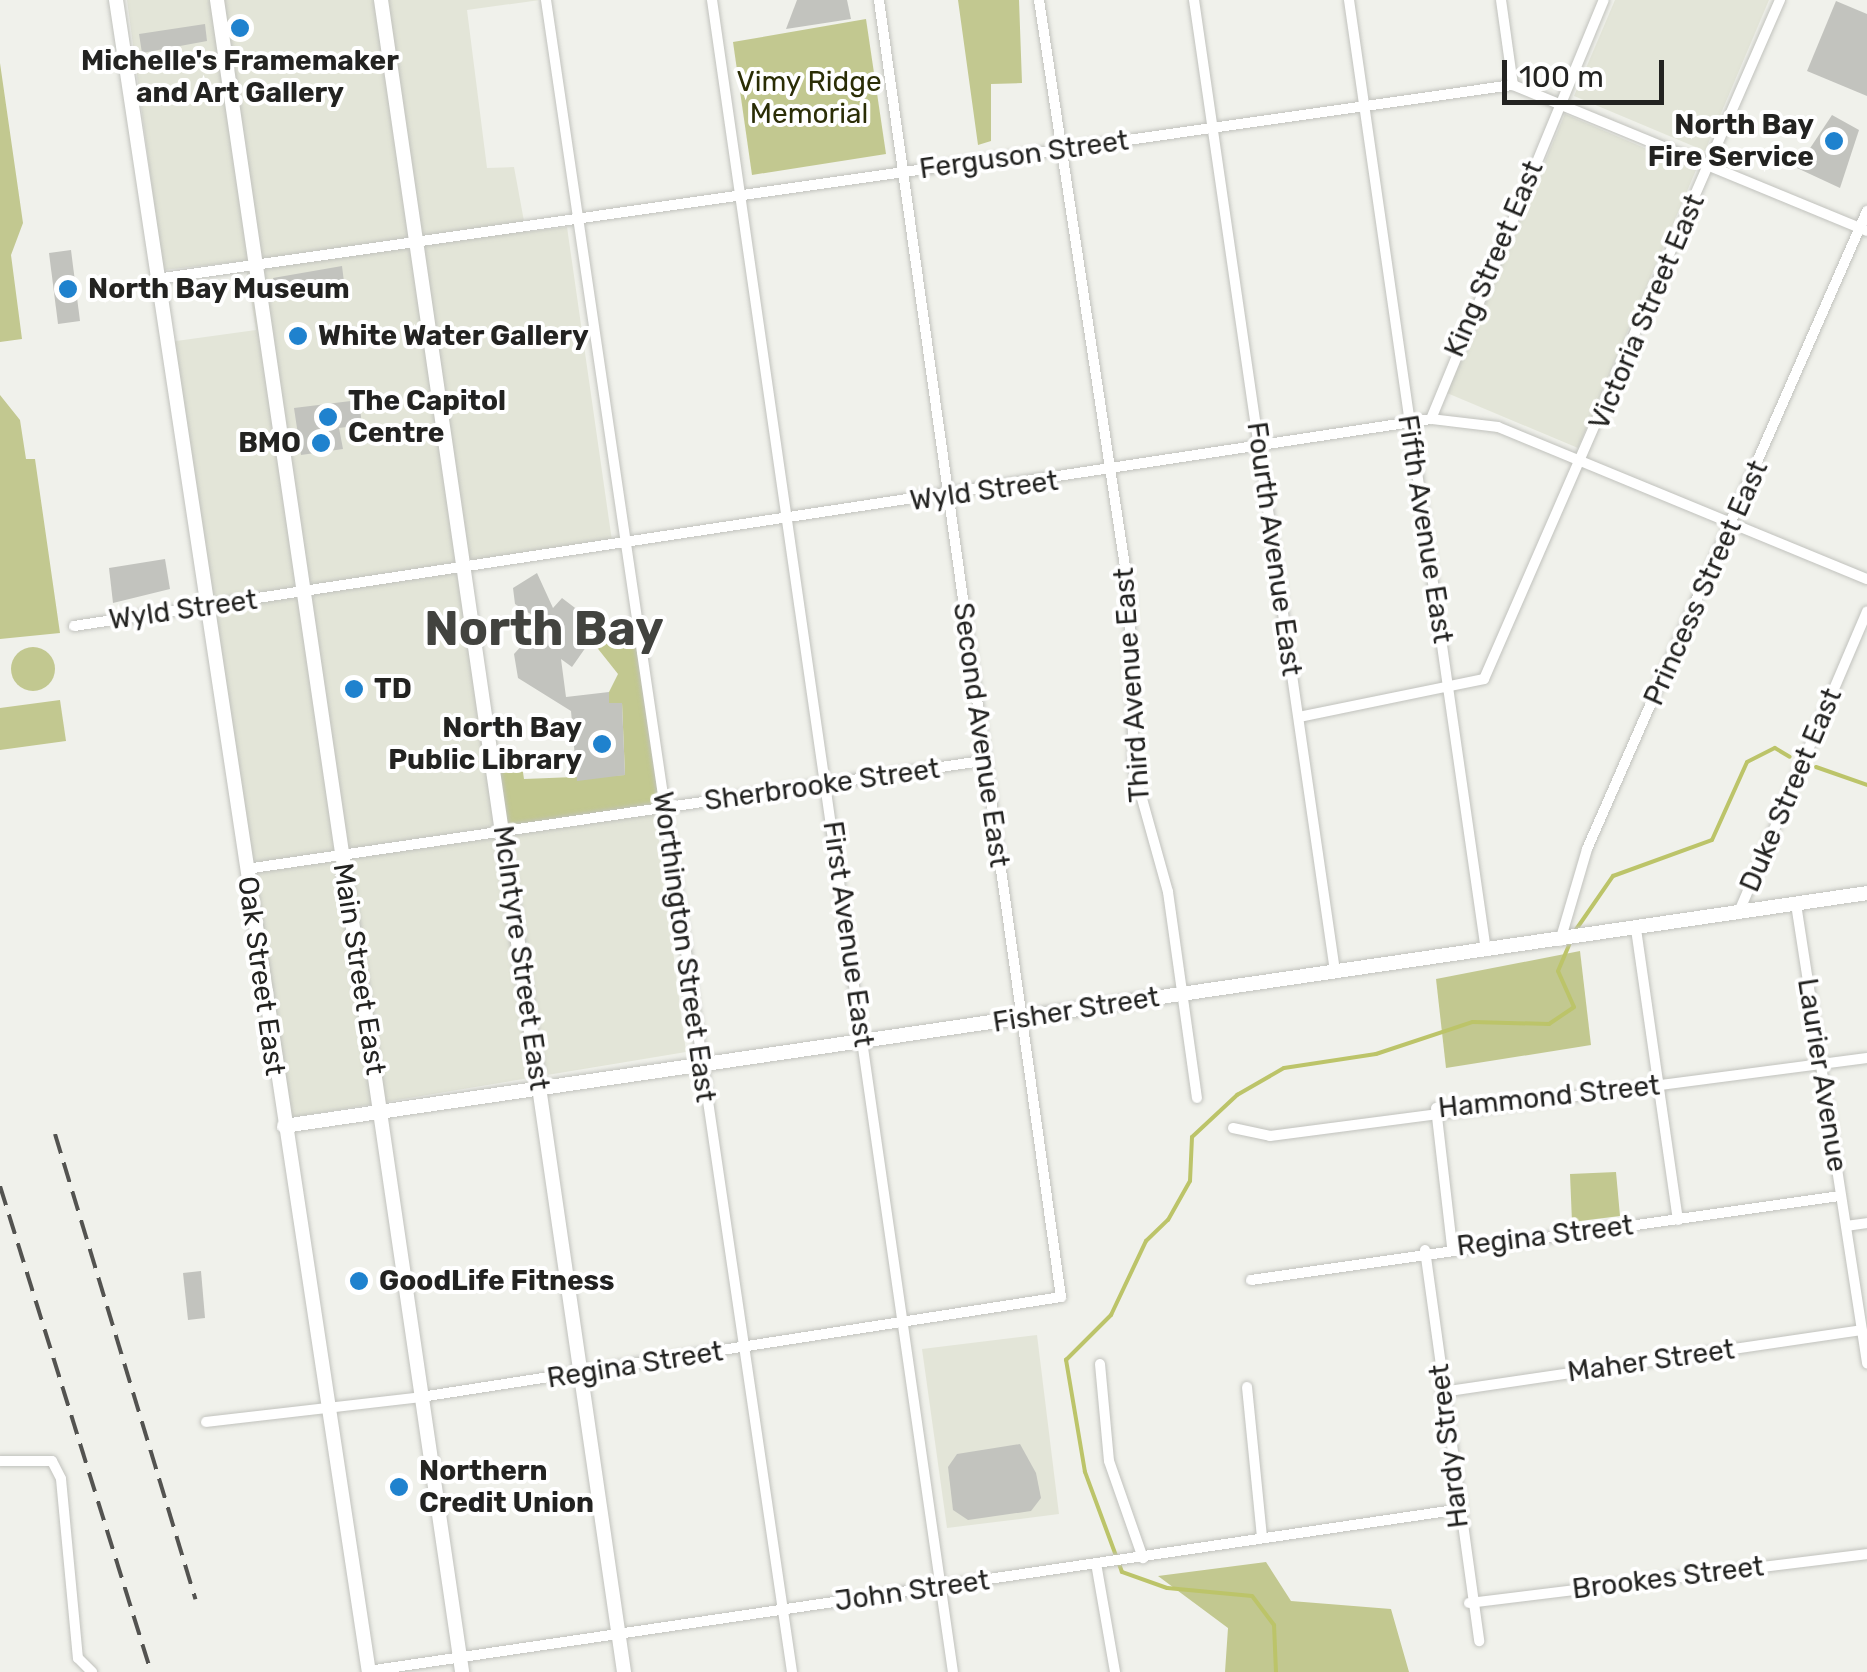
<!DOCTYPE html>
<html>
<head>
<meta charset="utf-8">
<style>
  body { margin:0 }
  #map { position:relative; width:1867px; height:1672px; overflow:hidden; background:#f0f1eb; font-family:Rubik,sans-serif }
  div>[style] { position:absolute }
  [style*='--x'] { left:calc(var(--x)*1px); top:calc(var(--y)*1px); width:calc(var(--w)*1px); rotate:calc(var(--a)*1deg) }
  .built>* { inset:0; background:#e3e5d8 }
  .green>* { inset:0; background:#c2c890 }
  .round { border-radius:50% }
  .stream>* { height:4px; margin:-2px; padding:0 2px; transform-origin:2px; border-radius:2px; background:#bcc469 }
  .building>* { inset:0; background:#c2c3be }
  .roads { filter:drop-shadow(0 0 2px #c1c2bd) drop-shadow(0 0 2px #c1c2bd) }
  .street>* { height:10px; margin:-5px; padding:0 5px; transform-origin:5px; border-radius:5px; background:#fff }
  .secondary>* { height:14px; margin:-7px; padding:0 7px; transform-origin:7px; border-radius:7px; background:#fff }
  .rail>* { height:4px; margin-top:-2px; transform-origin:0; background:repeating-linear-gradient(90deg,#535350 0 20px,transparent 0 30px) }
  .dots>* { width:28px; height:28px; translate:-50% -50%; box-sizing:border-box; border:5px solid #fff; border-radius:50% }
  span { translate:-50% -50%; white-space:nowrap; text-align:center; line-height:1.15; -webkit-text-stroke:8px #fff; paint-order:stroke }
  .poi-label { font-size:28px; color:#232321; font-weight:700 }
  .right { translate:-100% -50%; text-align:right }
  .left { translate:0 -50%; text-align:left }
  .park-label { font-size:28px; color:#2a2d05 }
  .street-label { font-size:28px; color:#232321 }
  .town-label { font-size:48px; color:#42433f; font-weight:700 }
  .scale { position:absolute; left:1502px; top:60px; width:162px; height:45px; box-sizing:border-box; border:5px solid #232321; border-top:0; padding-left:12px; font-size:30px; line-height:35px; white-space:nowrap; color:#232321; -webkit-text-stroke:8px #fff; paint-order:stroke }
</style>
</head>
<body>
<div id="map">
  <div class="built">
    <div style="clip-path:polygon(127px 0,540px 0,467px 10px,487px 168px,514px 167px,526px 232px,567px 227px,613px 548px,465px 569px,503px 829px,655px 810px,686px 1052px,289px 1118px,169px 342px,256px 330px,245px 261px,163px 270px)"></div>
    <div style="clip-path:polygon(1615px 0,1769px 0,1705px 151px,1574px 96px)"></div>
    <div style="clip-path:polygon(1565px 114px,1696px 170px,1578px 448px,1447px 393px)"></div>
    <div style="clip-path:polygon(1037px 1335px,1059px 1514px,947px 1528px,922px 1349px)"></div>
  </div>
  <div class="green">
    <div style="clip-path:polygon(958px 0,1019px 0,1022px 83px,991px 84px,991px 141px,978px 145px)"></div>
    <div style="clip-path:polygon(866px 19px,886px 154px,752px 175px,733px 42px)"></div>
    <div style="clip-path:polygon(0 63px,23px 223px,11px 255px,22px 339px,0 342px)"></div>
    <div style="clip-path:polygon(0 395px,20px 420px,26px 459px,35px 459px,60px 633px,0 639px)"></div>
    <div style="clip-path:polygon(637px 622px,665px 808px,503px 829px,495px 769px,522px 766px,524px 779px,625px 775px,622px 703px,609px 703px,609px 692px,618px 674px,591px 640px,600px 627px)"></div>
    <div class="round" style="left:11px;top:647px;width:44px;height:44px"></div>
    <div style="clip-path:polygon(60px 700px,66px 741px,0 750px,0 708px)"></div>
    <div style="clip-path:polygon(1580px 951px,1591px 1045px,1446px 1068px,1436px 979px)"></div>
    <div style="clip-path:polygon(1616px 1172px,1620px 1216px,1572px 1222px,1570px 1174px)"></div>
    <div style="clip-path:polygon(1266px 1562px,1291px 1601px,1391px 1609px,1409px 1672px,1225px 1672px,1228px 1628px,1158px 1576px)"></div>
  </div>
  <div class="stream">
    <div style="--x:1816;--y:767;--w:54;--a:19.4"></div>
    <div style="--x:1575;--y:931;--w:67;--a:-55.4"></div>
    <div style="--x:1613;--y:876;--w:105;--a:-20"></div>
    <div style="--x:1712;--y:840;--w:85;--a:-65.8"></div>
    <div style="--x:1747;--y:762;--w:31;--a:-27"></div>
    <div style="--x:1775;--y:748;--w:17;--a:31"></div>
    <div style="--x:1276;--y:1672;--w:47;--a:-92.4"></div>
    <div style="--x:1274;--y:1625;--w:36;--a:-127"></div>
    <div style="--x:1252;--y:1596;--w:85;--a:-174.6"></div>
    <div style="--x:1167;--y:1588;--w:48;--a:-160.4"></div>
    <div style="--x:1122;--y:1572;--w:107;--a:-110.3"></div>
    <div style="--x:1085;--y:1472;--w:114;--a:-99.6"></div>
    <div style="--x:1066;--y:1360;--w:64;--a:-45"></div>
    <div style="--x:1111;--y:1315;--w:82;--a:-64.7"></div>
    <div style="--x:1146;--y:1241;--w:30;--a:-44"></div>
    <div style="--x:1168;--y:1220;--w:45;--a:-60.6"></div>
    <div style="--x:1190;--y:1181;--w:44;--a:-87.4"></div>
    <div style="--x:1192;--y:1137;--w:62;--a:-43"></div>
    <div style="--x:1237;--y:1095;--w:54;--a:-29.9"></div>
    <div style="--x:1284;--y:1068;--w:93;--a:-8.7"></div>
    <div style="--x:1376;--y:1054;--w:102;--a:-18.3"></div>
    <div style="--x:1473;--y:1022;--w:76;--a:1.5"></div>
    <div style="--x:1549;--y:1024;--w:30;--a:-34"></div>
    <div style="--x:1574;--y:1007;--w:39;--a:-114"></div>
    <div style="--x:1558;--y:971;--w:34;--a:-67"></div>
  </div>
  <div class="building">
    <div style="clip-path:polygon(797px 0,847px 0,851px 19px,786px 29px)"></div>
    <div style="clip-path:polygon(1836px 1px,1867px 14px,1867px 96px,1807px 71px)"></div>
    <div style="clip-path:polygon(205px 24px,207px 41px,142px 53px,139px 34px)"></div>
    <div style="clip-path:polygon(1832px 115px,1859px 130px,1840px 188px,1797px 168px)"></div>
    <div style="clip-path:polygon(71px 250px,80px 321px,58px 324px,49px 253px)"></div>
    <div style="clip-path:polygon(342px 266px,344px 282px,276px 294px,273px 278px)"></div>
    <div style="clip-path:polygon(359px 400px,362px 425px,339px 428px,343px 449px,301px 455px,294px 408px)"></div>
    <div style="clip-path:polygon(165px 559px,170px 589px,113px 603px,109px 568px)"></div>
    <div style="clip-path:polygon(537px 573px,553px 608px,562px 598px,600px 627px,572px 667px,561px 659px,566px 697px,609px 692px,609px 703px,622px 703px,625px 775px,577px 781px,571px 711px,518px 678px,514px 654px,543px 622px,515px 604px,513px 588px)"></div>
    <div style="clip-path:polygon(201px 1271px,205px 1318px,188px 1320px,183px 1273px)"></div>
    <div style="clip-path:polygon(1020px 1444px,1036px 1473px,1041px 1498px,1031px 1511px,968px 1520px,953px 1510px,948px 1467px,957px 1454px)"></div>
  </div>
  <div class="roads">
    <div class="street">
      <div style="--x:546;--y:0;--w:1690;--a:81.63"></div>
      <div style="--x:712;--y:0;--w:1689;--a:81.8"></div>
      <div style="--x:1039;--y:0;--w:600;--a:81.37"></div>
      <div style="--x:1129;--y:593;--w:177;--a:88.4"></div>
      <div style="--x:1134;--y:770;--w:127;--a:74.4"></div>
      <div style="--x:1168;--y:892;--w:208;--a:82"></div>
      <div style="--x:1194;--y:0;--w:981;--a:81.74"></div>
      <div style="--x:1349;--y:0;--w:961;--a:81.8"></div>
      <div style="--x:1501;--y:0;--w:86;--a:82"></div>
      <div style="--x:156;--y:279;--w:1371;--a:-8.14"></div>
      <div style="--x:1513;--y:85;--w:383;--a:22.4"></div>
      <div style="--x:1431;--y:419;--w:453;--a:-67.6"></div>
      <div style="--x:74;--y:626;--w:1373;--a:-8.67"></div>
      <div style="--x:1431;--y:419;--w:67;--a:6.8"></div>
      <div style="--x:1498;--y:427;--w:399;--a:22.4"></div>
      <div style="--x:1299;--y:717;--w:189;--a:-11.6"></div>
      <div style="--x:1484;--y:679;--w:741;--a:-66.45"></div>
      <div style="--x:246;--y:869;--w:744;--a:-8.35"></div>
      <div style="--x:1796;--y:904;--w:465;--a:81.2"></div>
      <div style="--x:1738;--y:914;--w:329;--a:-66.9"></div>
      <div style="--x:1636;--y:929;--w:294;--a:81.8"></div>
      <div style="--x:1560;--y:941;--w:96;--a:-73.6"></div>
      <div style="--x:1587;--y:849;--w:697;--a:-66.3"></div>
      <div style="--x:1436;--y:1108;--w:139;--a:83.4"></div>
      <div style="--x:1233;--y:1128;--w:38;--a:12"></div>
      <div style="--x:1270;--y:1136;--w:602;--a:-7.44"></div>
      <div style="--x:1846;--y:1226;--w:21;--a:-8"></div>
      <div style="--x:1425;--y:1250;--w:395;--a:82.1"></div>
      <div style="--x:1251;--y:1280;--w:595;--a:-8.12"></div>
      <div style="--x:1100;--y:1364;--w:97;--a:84.7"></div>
      <div style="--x:1109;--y:1461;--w:103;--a:70.7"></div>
      <div style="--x:1247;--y:1387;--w:151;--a:84.3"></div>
      <div style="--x:1442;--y:1392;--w:424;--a:-8.4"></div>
      <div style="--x:206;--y:1422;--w:216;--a:-6.6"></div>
      <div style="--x:421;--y:1397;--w:648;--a:-8.88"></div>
      <div style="--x:1061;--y:1297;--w:1310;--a:-97.99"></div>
      <div style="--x:0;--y:1461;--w:52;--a:0"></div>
      <div style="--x:52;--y:1461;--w:20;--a:63"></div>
      <div style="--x:61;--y:1479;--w:180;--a:84.6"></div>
      <div style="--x:78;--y:1658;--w:20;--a:45"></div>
      <div style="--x:1096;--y:1563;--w:111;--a:80.1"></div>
      <div style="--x:1469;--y:1603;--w:401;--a:-7"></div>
      <div style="--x:368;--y:1671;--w:1099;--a:-8.43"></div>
    </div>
    <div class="secondary">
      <div style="--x:116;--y:0;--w:1691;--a:81.4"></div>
      <div style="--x:217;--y:0;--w:1690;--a:81.66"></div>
      <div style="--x:381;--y:0;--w:1690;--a:81.73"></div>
      <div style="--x:284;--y:1126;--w:1600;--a:-8.37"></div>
    </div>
  </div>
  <div class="rail">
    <div style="--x:55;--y:1134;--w:486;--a:73.2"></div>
    <div style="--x:0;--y:1186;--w:509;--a:72.74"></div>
  </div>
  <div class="dots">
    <div style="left:240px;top:28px;background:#1f82ce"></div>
    <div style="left:1834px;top:141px;background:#1f82ce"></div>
    <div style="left:68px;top:289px;background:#1f82ce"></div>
    <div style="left:298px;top:336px;background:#1f82ce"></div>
    <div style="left:328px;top:417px;background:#1f82ce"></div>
    <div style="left:321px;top:443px;background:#1f82ce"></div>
    <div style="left:354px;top:689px;background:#1f82ce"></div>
    <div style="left:602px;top:744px;background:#1f82ce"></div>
    <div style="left:359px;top:1281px;background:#1f82ce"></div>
    <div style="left:399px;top:1487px;background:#1f82ce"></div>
  </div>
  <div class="poi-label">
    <span style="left:240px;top:77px">Michelle's Framemaker<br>and Art Gallery</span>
    <span class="right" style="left:1814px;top:141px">North Bay<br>Fire Service</span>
    <span class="left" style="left:88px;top:289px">North Bay Museum</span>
    <span class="left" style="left:318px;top:336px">White Water Gallery</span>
    <span class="left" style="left:348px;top:417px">The Capitol<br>Centre</span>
    <span class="right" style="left:301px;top:443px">BMO</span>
    <span class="left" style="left:374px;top:689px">TD</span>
    <span class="right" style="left:582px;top:744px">North Bay<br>Public Library</span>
    <span class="left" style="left:379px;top:1281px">GoodLife Fitness</span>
    <span class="left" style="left:419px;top:1487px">Northern<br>Credit Union</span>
  </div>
  <div class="park-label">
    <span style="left:809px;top:98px">Vimy Ridge<br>Memorial</span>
  </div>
  <div class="street-label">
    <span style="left:1024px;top:155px;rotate:-8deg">Ferguson Street</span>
    <span style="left:1494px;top:259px;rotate:-67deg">King Street East</span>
    <span style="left:1647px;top:312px;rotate:-67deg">Victoria Street East</span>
    <span style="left:984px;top:491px;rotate:-8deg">Wyld Street</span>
    <span style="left:1425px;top:529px;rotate:81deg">Fifth Avenue East</span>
    <span style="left:1274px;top:549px;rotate:82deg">Fourth Avenue East</span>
    <span style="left:1706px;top:583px;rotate:-66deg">Princess Street East</span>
    <span style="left:183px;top:610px;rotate:-8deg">Wyld Street</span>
    <span style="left:1132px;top:685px;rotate:-94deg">Third Avenue East</span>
    <span style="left:981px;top:735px;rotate:82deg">Second Avenue East</span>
    <span style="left:822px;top:785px;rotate:-8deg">Sherbrooke Street</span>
    <span style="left:1791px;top:790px;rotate:-67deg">Duke Street East</span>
    <span style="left:848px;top:934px;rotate:82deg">First Avenue East</span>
    <span style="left:684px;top:947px;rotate:82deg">Worthington Street East</span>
    <span style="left:521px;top:958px;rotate:82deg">McIntyre Street East</span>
    <span style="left:359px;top:969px;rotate:81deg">Main Street East</span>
    <span style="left:261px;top:976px;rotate:82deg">Oak Street East</span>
    <span style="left:1076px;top:1010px;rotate:-9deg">Fisher Street</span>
    <span style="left:1822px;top:1075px;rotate:81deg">Laurier Avenue</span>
    <span style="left:1549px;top:1097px;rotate:-6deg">Hammond Street</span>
    <span style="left:1545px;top:1236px;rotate:-7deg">Regina Street</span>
    <span style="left:1651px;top:1361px;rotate:-8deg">Maher Street</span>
    <span style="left:635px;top:1365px;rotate:-9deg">Regina Street</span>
    <span style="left:1449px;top:1446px;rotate:-97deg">Hardy Street</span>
    <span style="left:1668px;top:1578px;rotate:-7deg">Brookes Street</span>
    <span style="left:912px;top:1591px;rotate:-8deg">John Street</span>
  </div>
  <div class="town-label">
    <span style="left:544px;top:629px">North Bay</span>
  </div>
  <div class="scale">100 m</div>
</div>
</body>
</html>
